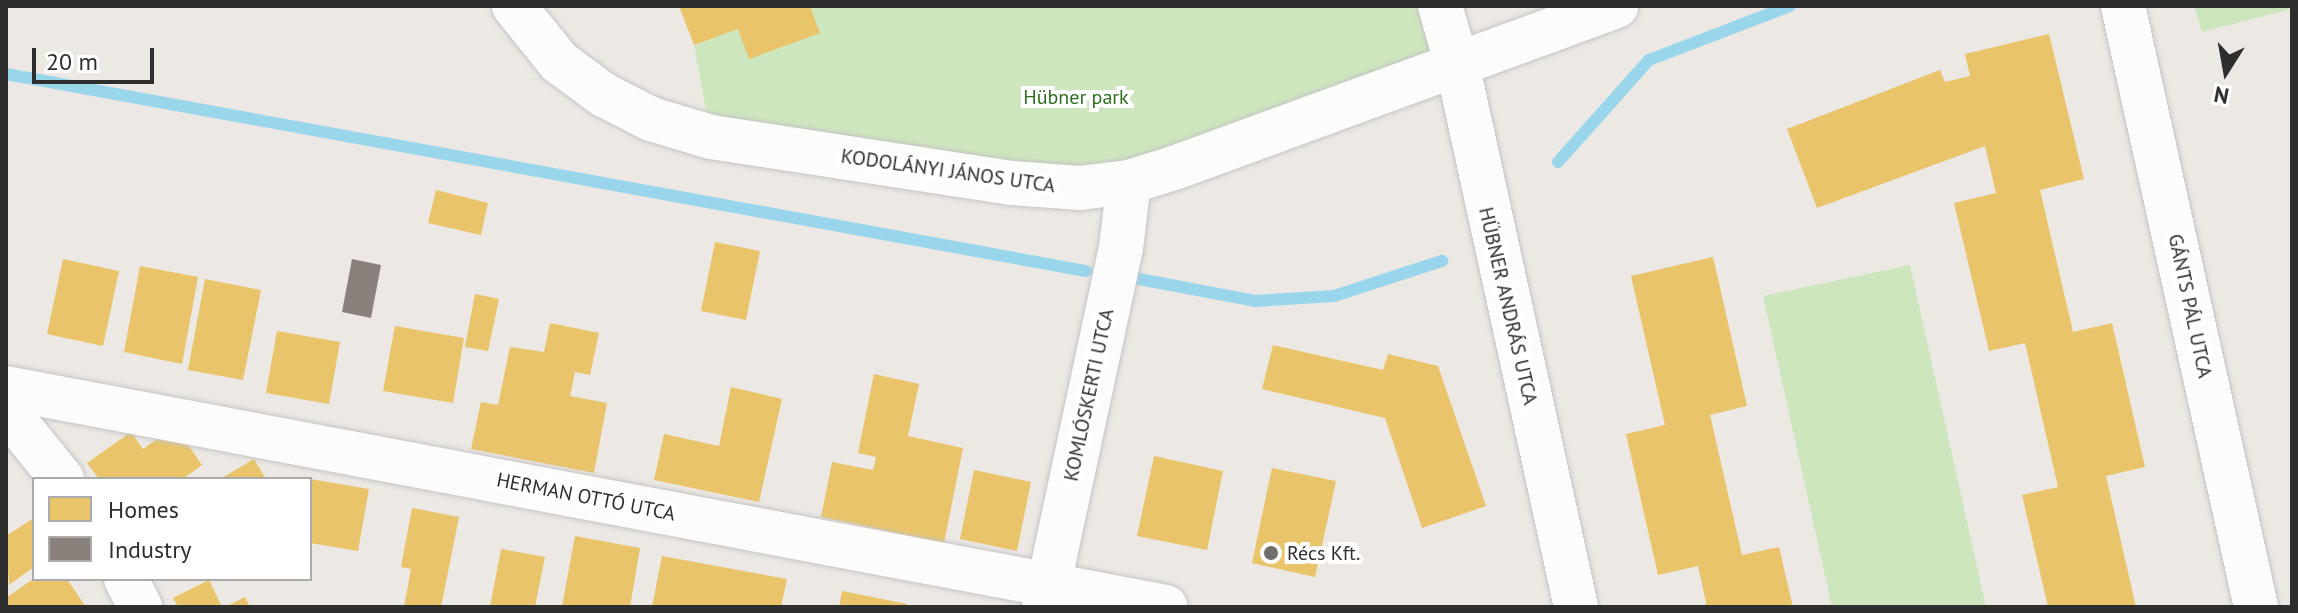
<!DOCTYPE html>
<html>
<head>
<meta charset="utf-8">
<style>
  body { margin:0 }
  #map { position:relative; width:2298px; height:613px; overflow:hidden; background:#ece8e4; font-family:"PT Sans",sans-serif }
  div>[style] { position:absolute }
  [style*='--x'] { left:calc(var(--x)*1px); top:calc(var(--y)*1px); width:calc(var(--w)*1px); rotate:calc(var(--a)*1deg) }
  .green>* { inset:0; background:#cee6be }
  .homes>* { inset:0; background:#e9c46a }
  .industry>* { inset:0; background:#8a817c }
  .stream>* { height:12px; margin:-6px; padding:0 6px; transform-origin:6px; border-radius:6px; background:#99d6ec }
  .roads { filter:drop-shadow(0 0 2px #c5c4c5) drop-shadow(0 0 2px #c5c4c5) }
  .minor>* { height:44px; margin:-22px; padding:0 22px; transform-origin:22px; border-radius:22px; background:#fcfcfb }
  .dots>* { width:22px; height:22px; translate:-50% -50%; box-sizing:border-box; border:4px solid #fff; border-radius:50% }
  span { translate:-50% -50%; white-space:nowrap; text-align:center; line-height:1.15; -webkit-text-stroke:8px #fff; paint-order:stroke }
  .park-label { font-size:20px; color:#2c6e1b }
  .street-label { font-size:20px; color:#2e2e2e }
  .poi-label { font-size:20px; color:#2e2e2e }
  .left { translate:0 -50%; text-align:left }
  .frame { position:absolute; inset:0; border:8px solid #2e2e2e; pointer-events:none }
  .legend { position:absolute; left:32px; top:477px; width:280px; height:104px; box-sizing:border-box; background:#fff; border:2px solid #ababab; margin:0; padding:10px 14px; list-style:none; font-size:24px; color:#2e2e2e }
  .legend li { display:flex; align-items:center; gap:16px; height:40px }
  .legend b { width:40px; border:2px solid #ababab }
  .north { position:absolute; left:2186px; top:32px; width:80px; height:80px; -webkit-text-stroke:6px #fff; paint-order:stroke; rotate:191deg; font-size:22px; font-weight:700; line-height:32px; text-align:center; color:#2e2e2e }
  .north::after { content:''; display:block; margin:auto; width:28px; height:36px; background:#2e2e2e; clip-path:polygon(50% 0,100% 100%,50% 72%,0 100%) }
  .scale { position:absolute; left:32px; top:48px; width:122px; height:36px; box-sizing:border-box; border:4px solid #2e2e2e; border-top:0; padding-left:10px; font-size:24px; line-height:28px; white-space:nowrap; color:#2e2e2e; -webkit-text-stroke:6px #fff; paint-order:stroke }
</style>
</head>
<body>
<div id="map">
  <div class="green">
    <div style="clip-path:polygon(810px 6px,1440px 6px,1458px 68px,1151px 175px,711px 137px,694px 45px,738px 29px,749px 58px,820px 33px)"></div>
    <div style="clip-path:polygon(2194px 6px,2292px 6px,2292px 9px,2202px 32px)"></div>
    <div style="clip-path:polygon(1910px 265px,1986px 607px,1832px 607px,1763px 296px)"></div>
  </div>
  <div class="homes">
    <div style="clip-path:polygon(679px 6px,810px 6px,820px 33px,749px 59px,738px 29px,694px 45px)"></div>
    <div style="clip-path:polygon(2049px 34px,2084px 179px,2040px 190px,2073px 332px,2112px 323px,2145px 467px,2106px 476px,2136px 607px,2048px 607px,2022px 495px,2058px 487px,2025px 343px,1989px 351px,1954px 203px,1996px 193px,1985px 146px,1817px 208px,1787px 129px,1940px 70px,1945px 82px,1970px 76px,1965px 54px)"></div>
    <div style="clip-path:polygon(436px 190px,488px 203px,481px 235px,428px 223px)"></div>
    <div style="clip-path:polygon(715px 242px,760px 251px,746px 320px,701px 311px)"></div>
    <div style="clip-path:polygon(1713px 257px,1747px 406px,1710px 415px,1742px 555px,1779px 547px,1793px 607px,1707px 607px,1698px 566px,1658px 575px,1626px 434px,1665px 425px,1631px 276px)"></div>
    <div style="clip-path:polygon(63px 259px,119px 271px,103px 346px,47px 334px)"></div>
    <div style="clip-path:polygon(140px 266px,198px 277px,182px 364px,124px 352px)"></div>
    <div style="clip-path:polygon(205px 279px,261px 290px,243px 380px,188px 370px)"></div>
    <div style="clip-path:polygon(475px 294px,499px 299px,488px 351px,465px 347px)"></div>
    <div style="clip-path:polygon(550px 323px,599px 333px,590px 375px,575px 372px,570px 396px,607px 403px,594px 473px,471px 449px,481px 402px,498px 405px,510px 347px,544px 352px)"></div>
    <div style="clip-path:polygon(395px 326px,464px 338px,453px 403px,383px 391px)"></div>
    <div style="clip-path:polygon(277px 331px,340px 342px,329px 404px,266px 393px)"></div>
    <div style="clip-path:polygon(1273px 345px,1383px 370px,1388px 354px,1438px 366px,1486px 506px,1422px 528px,1385px 418px,1262px 389px)"></div>
    <div style="clip-path:polygon(874px 374px,919px 384px,908px 436px,963px 448px,944px 543px,821px 517px,832px 462px,873px 470px,876px 457px,858px 453px)"></div>
    <div style="clip-path:polygon(731px 387px,782px 399px,759px 502px,654px 480px,664px 434px,719px 446px)"></div>
    <div style="clip-path:polygon(175px 426px,202px 465px,183px 479px,99px 479px,87px 463px,131px 432px,143px 449px)"></div>
    <div style="clip-path:polygon(1154px 456px,1223px 471px,1207px 550px,1137px 536px)"></div>
    <div style="clip-path:polygon(254px 459px,266px 479px,220px 479px)"></div>
    <div style="clip-path:polygon(1272px 468px,1336px 481px,1315px 577px,1252px 563px)"></div>
    <div style="clip-path:polygon(974px 470px,1031px 482px,1017px 551px,960px 539px)"></div>
    <div style="clip-path:polygon(310px 479px,369px 489px,358px 551px,310px 543px)"></div>
    <div style="clip-path:polygon(412px 508px,459px 517px,441px 607px,404px 607px,411px 569px,401px 567px)"></div>
    <div style="clip-path:polygon(34px 518px,34px 567px,9px 585px,6px 536px)"></div>
    <div style="clip-path:polygon(575px 536px,640px 548px,630px 607px,562px 606px)"></div>
    <div style="clip-path:polygon(501px 549px,545px 557px,535px 607px,490px 607px)"></div>
    <div style="clip-path:polygon(662px 556px,787px 579px,781px 607px,652px 607px)"></div>
    <div style="clip-path:polygon(33px 579px,67px 579px,86px 607px,8px 607px,6px 598px)"></div>
    <div style="clip-path:polygon(209px 580px,222px 607px,178px 607px,173px 598px)"></div>
    <div style="clip-path:polygon(842px 591px,907px 604px,906px 607px,839px 607px)"></div>
    <div style="clip-path:polygon(245px 597px,250px 607px,225px 607px)"></div>
  </div>
  <div class="industry">
    <div style="clip-path:polygon(352px 259px,381px 265px,371px 318px,342px 312px)"></div>
  </div>
  <div class="stream">
    <div style="--x:6;--y:74;--w:1098;--a:10.34"></div>
    <div style="--x:1558;--y:162;--w:137;--a:-48.3"></div>
    <div style="--x:1649;--y:60;--w:151;--a:-21"></div>
    <div style="--x:1139;--y:279;--w:118;--a:10.7"></div>
    <div style="--x:1255;--y:301;--w:79;--a:-3.6"></div>
    <div style="--x:1334;--y:296;--w:114;--a:-18"></div>
  </div>
  <div class="roads">
    <div class="minor">
      <div style="--x:514;--y:6;--w:72;--a:51.2"></div>
      <div style="--x:559;--y:62;--w:56;--a:36.3"></div>
      <div style="--x:604;--y:95;--w:53;--a:27.1"></div>
      <div style="--x:651;--y:119;--w:63;--a:16.7"></div>
      <div style="--x:711;--y:137;--w:304;--a:8.7"></div>
      <div style="--x:1012;--y:183;--w:68;--a:4.2"></div>
      <div style="--x:1080;--y:188;--w:49;--a:-7"></div>
      <div style="--x:1129;--y:182;--w:47;--a:-17.3"></div>
      <div style="--x:1174;--y:168;--w:471;--a:-20.1"></div>
      <div style="--x:1440;--y:6;--w:65;--a:73.8"></div>
      <div style="--x:1458;--y:68;--w:552;--a:77.65"></div>
      <div style="--x:2123;--y:6;--w:616;--a:77.52"></div>
      <div style="--x:6;--y:388;--w:1180;--a:10.69"></div>
      <div style="--x:6;--y:410;--w:89;--a:50.9"></div>
      <div style="--x:126;--y:579;--w:31;--a:63"></div>
      <div style="--x:1044;--y:607;--w:367;--a:-77.9"></div>
      <div style="--x:1121;--y:248;--w:66;--a:-83.1"></div>
    </div>
  </div>
  <div class="dots">
    <div style="left:1271px;top:553px;background:#706f6e"></div>
  </div>
  <div class="park-label">
    <span style="left:1076px;top:97px">Hübner park</span>
  </div>
  <div class="street-label">
    <span style="left:948px;top:171px;rotate:8deg">KODOLÁNYI JÁNOS UTCA</span>
    <span style="left:1508px;top:306px;rotate:77deg">HÜBNER ANDRÁS UTCA</span>
    <span style="left:2190px;top:306px;rotate:78deg">GÁNTS PÁL UTCA</span>
    <span style="left:1089px;top:395px;rotate:-78deg">KOMLÓSKERTI UTCA</span>
    <span style="left:586px;top:497px;rotate:11deg">HERMAN OTTÓ UTCA</span>
  </div>
  <div class="poi-label">
    <span class="left" style="left:1287px;top:553px">Récs Kft.</span>
  </div>
  <div class="frame"></div>
  <ul class="legend">
  <li><b style="height:22px;background:#e9c46a"></b>Homes</li>
  <li><b style="height:22px;background:#8a817c"></b>Industry</li>
  </ul>
  <div class="north">N</div>
  <div class="scale">20 m</div>
</div>
</body>
</html>
